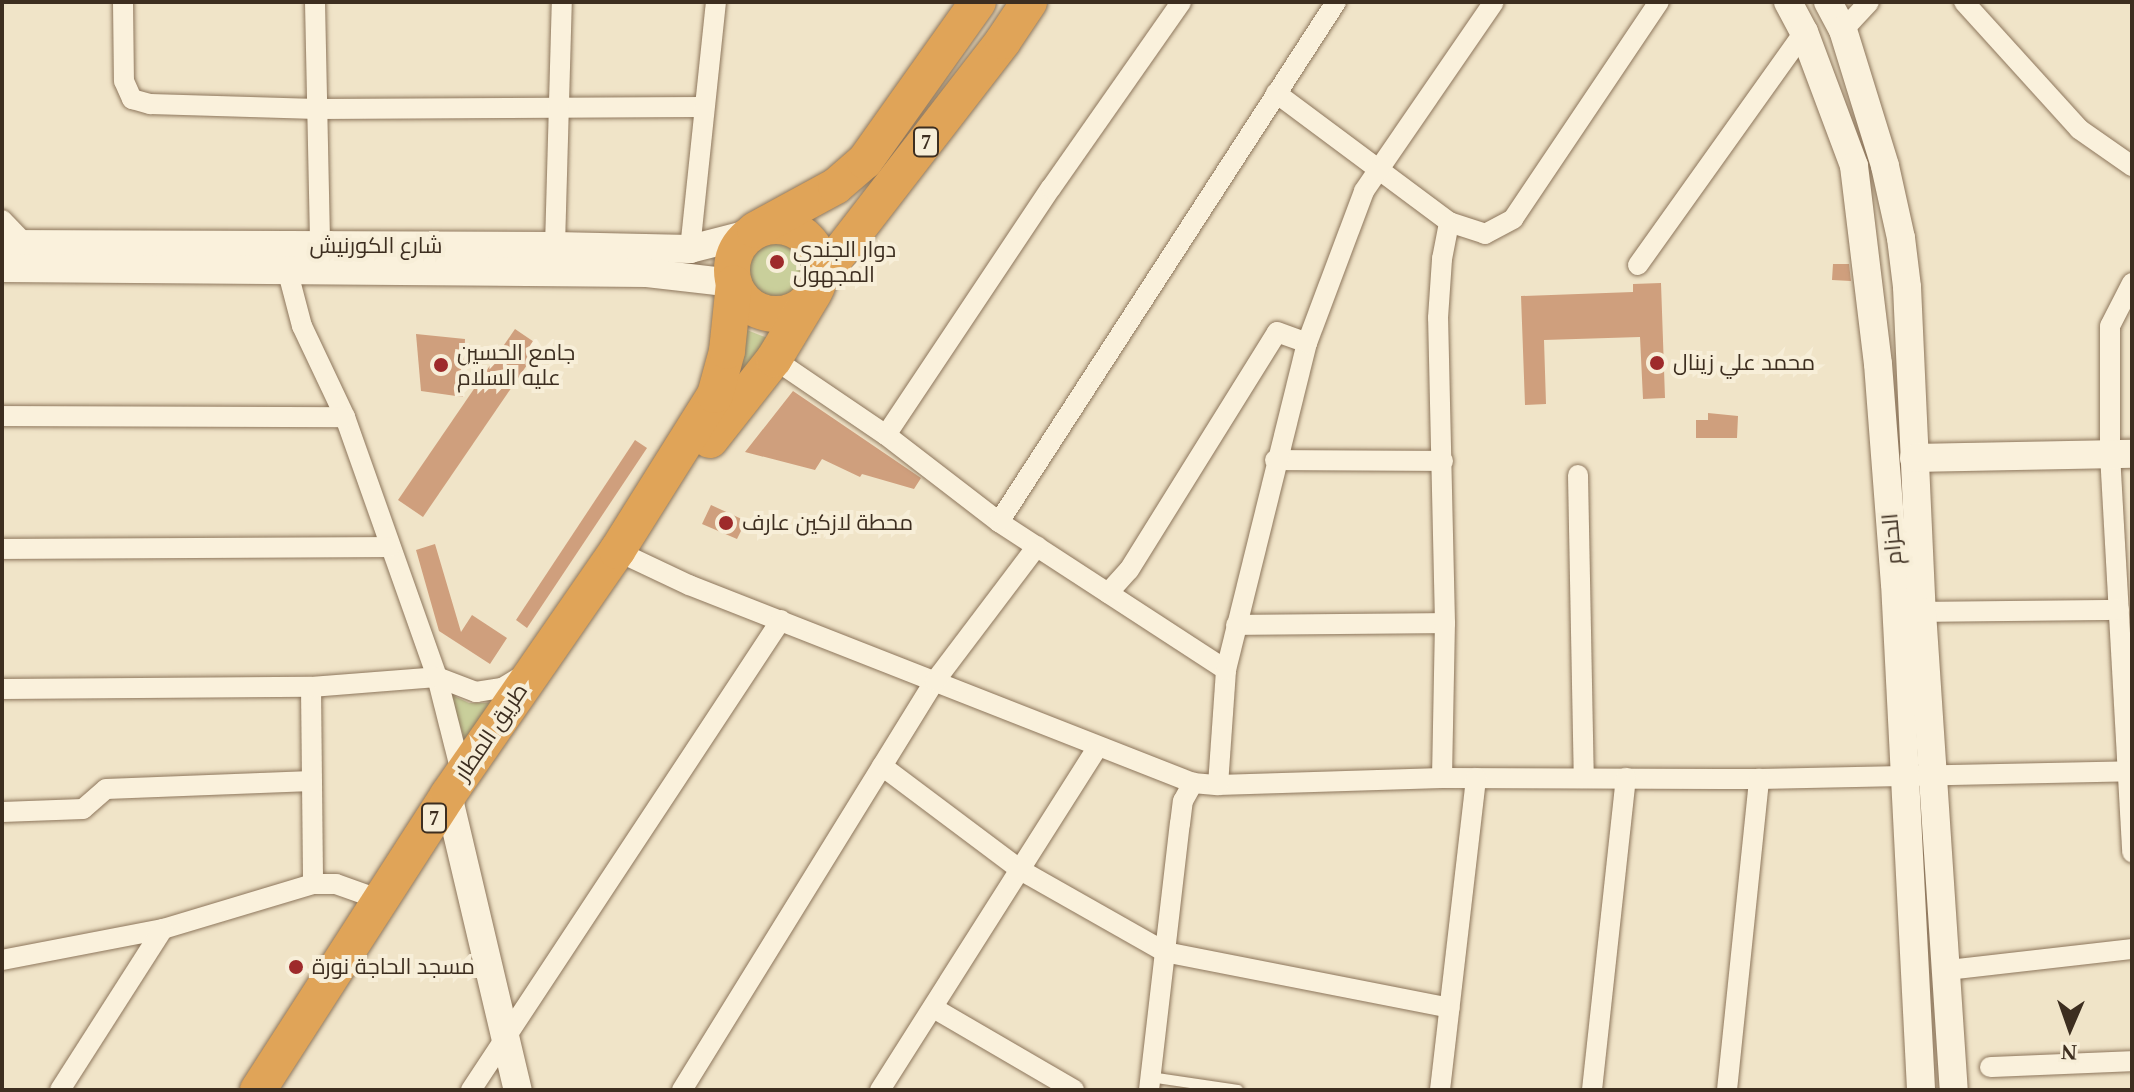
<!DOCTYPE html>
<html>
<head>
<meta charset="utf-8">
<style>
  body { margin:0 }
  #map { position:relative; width:2134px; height:1092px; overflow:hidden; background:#f0e4c8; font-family:"Times New Roman",Cairo,serif }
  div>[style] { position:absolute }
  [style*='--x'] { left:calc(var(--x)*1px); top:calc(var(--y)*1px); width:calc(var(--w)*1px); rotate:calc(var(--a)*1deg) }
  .green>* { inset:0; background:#c9cf9b }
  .round { border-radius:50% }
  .building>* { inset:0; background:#cf9f7d }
  .roads { filter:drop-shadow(0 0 2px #8d765c) drop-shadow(0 0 2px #8d765c) }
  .lane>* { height:10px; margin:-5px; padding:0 5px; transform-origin:5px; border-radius:5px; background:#faf1dc }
  .street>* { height:20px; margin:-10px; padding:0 10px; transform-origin:10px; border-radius:10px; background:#faf1dc }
  .secondary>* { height:28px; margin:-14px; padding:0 14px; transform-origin:14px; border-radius:14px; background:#faf1dc }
  .highway>* { height:36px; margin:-18px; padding:0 18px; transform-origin:18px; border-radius:18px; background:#e0a458 }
  .highway>.ring { margin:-18px; padding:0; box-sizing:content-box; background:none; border:36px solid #e0a458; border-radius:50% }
  .dots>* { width:22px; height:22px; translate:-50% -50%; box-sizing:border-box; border:4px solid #f7eed8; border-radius:50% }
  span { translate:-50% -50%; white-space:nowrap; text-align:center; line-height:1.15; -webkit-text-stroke:8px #f7eed8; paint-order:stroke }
  .shield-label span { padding:2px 6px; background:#f7eed8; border:2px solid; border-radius:6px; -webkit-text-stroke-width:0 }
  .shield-label { font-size:20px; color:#3d2e20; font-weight:700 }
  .street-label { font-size:22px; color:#3d2e20 }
  .poi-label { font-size:22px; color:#3d2e20 }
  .left { translate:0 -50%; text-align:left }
  .frame { position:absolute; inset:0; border:4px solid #3d2e20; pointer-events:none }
  .north { position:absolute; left:2030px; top:988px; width:80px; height:80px; -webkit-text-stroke:6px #f7eed8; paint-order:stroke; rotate:182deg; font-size:22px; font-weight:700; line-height:32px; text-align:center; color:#3d2e20 }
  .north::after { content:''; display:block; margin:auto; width:28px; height:36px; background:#3d2e20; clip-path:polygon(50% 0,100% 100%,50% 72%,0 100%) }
</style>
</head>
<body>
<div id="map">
  <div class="green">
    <div class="round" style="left:746px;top:241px;width:58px;height:58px"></div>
    <div style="clip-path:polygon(742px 328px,770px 339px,736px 380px)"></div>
    <div style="clip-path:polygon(450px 694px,469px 703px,493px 703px,466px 744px)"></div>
  </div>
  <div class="building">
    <div style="clip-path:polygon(1833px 264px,1849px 264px,1851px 281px,1832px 280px)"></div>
    <div style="clip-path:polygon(1661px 283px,1665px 398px,1643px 399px,1640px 337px,1544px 340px,1546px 404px,1525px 405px,1521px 296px,1633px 292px,1633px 284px)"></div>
    <div style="clip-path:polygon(515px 329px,540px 346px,423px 517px,398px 500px)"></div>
    <div style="clip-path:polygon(416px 334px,465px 339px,463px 397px,421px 391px)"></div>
    <div style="clip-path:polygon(793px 391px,921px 478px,914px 489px,862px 474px,860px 477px,822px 459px,815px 470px,745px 452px)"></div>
    <div style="clip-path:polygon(1708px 413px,1738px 416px,1737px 438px,1696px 438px,1696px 420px,1708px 420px)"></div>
    <div style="clip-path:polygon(635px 440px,647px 448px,527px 628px,516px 620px)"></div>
    <div style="clip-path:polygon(711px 505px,746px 521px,737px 539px,702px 524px)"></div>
    <div style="clip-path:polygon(435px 544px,461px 632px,472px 615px,507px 638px,490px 664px,439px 631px,416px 550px)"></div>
  </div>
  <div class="roads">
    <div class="lane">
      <div style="--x:1150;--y:1077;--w:89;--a:8.4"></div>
    </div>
    <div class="street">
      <div style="--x:123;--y:2;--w:79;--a:89.3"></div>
      <div style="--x:124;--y:81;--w:20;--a:66"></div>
      <div style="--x:132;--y:99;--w:19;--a:16"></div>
      <div style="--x:150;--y:104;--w:167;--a:1.7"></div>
      <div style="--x:317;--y:109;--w:386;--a:-0.3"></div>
      <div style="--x:315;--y:2;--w:244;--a:88.8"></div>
      <div style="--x:1964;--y:2;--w:171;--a:47.8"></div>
      <div style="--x:2079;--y:129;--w:65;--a:34.9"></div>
      <div style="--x:1843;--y:30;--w:38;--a:-47"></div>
      <div style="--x:1276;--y:93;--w:216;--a:36.7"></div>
      <div style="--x:1449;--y:222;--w:38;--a:18"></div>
      <div style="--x:1485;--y:234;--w:32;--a:-28"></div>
      <div style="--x:1513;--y:219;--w:262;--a:-56.1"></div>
      <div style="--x:2;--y:220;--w:36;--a:46"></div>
      <div style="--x:555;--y:246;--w:244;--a:-88.4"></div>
      <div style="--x:690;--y:249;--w:248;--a:-84"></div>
      <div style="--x:1638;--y:265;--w:286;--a:-54.5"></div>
      <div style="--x:287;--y:269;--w:59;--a:75.3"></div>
      <div style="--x:302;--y:326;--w:101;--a:64.7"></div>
      <div style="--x:345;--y:417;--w:276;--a:70.5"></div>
      <div style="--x:437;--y:677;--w:102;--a:75.8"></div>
      <div style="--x:2132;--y:283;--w:48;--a:117.1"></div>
      <div style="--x:2110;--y:326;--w:128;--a:90"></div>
      <div style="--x:2110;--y:454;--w:399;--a:86.8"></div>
      <div style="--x:774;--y:359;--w:135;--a:34.2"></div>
      <div style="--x:886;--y:435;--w:143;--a:37.6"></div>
      <div style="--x:999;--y:522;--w:271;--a:33.1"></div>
      <div style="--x:2;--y:416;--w:343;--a:0.2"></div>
      <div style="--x:886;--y:435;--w:297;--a:-56.3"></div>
      <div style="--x:1051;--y:188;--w:227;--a:-55"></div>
      <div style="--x:1275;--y:460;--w:168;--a:0.3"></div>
      <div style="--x:1578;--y:475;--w:303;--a:88.9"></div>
      <div style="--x:999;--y:522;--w:620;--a:-57.05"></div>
      <div style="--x:2;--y:549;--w:388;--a:-0.3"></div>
      <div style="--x:617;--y:551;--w:80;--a:25.3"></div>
      <div style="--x:689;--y:585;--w:541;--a:21.45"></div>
      <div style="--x:1193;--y:783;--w:25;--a:5"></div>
      <div style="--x:1218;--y:785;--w:224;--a:-1.8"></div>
      <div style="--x:1442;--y:778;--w:317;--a:0.2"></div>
      <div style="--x:1759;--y:779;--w:373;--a:-1.2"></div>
      <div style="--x:1108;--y:593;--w:31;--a:-48"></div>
      <div style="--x:1129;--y:570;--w:280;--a:-58.1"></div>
      <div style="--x:1277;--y:332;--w:32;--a:20"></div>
      <div style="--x:1922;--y:612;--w:197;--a:-0.6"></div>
      <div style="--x:1236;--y:625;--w:209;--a:-0.5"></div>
      <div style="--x:311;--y:687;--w:197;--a:89.4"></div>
      <div style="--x:2;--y:689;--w:309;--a:-0.4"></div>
      <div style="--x:311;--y:687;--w:126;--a:-4.5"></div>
      <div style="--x:437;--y:677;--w:42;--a:21"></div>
      <div style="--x:476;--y:692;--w:26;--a:-9"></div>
      <div style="--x:502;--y:688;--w:23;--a:-31"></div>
      <div style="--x:882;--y:766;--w:175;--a:36.9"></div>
      <div style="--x:1022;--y:871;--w:164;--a:29.5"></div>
      <div style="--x:1165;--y:952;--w:290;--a:11.1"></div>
      <div style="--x:1442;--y:778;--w:155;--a:-88.9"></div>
      <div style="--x:1445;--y:623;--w:305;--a:-91.3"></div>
      <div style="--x:1438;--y:318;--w:59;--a:-86.1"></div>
      <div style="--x:1442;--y:259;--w:38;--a:-79"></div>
      <div style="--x:1218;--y:785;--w:115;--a:-86"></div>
      <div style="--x:1226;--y:670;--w:337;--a:-76.1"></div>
      <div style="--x:1307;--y:343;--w:162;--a:-69.4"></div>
      <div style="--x:1364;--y:191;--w:229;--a:-55.5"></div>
      <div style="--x:2;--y:812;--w:81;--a:-2.1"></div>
      <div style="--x:83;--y:809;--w:30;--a:-41"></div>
      <div style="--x:106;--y:789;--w:206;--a:-2.2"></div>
      <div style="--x:2;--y:960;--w:164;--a:-10.9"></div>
      <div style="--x:163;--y:929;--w:157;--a:-16.7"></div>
      <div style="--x:313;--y:884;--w:23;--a:0"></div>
      <div style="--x:336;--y:884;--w:48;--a:19.6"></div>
      <div style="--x:1948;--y:970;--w:185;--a:-6.5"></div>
      <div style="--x:935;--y:1009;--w:161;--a:30.2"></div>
      <div style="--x:1990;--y:1067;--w:142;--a:-2.4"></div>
      <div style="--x:60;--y:1090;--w:191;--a:-57.4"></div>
      <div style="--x:471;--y:1090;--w:563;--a:-56.59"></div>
      <div style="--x:682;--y:1090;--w:481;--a:-58.3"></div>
      <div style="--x:935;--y:681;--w:169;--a:-52.9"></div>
      <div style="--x:880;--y:1090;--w:407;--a:-57.6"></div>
      <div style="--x:1149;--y:1090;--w:268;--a:-83.4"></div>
      <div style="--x:1180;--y:824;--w:23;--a:-83"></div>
      <div style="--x:1183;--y:801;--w:21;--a:-61"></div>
      <div style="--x:1440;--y:1090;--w:314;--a:-83.4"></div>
      <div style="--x:1592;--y:1090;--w:314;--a:-83.8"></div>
      <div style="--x:1727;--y:1090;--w:313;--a:-84.1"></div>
    </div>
    <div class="secondary">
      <div style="--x:1788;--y:2;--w:34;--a:62"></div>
      <div style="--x:1804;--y:32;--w:143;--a:69.5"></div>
      <div style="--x:1854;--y:166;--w:199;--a:83.1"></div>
      <div style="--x:1878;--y:364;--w:220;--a:85.6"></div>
      <div style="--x:1895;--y:583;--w:508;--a:87.06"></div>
      <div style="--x:1828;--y:2;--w:32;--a:62"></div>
      <div style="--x:1843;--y:30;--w:142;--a:72.8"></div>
      <div style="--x:1885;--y:166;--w:74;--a:77.5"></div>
      <div style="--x:1901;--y:238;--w:49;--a:83"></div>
      <div style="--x:1907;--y:287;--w:325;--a:87.4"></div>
      <div style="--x:1922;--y:612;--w:479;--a:86.2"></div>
      <div style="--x:2;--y:244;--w:553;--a:0.21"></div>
      <div style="--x:555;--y:246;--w:135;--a:1.3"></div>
      <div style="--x:690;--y:249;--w:61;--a:-14.3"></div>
      <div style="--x:2;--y:268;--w:645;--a:0.44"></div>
      <div style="--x:647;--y:273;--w:88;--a:6.6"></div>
      <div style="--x:1914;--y:458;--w:218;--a:-1.1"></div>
      <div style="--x:448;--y:795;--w:303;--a:76.7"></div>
    </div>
    <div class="highway">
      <div class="ring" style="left:732px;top:226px;width:52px;height:52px"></div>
      <div style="--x:755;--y:230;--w:92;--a:-28.5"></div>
      <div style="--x:836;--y:186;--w:38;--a:-41"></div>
      <div style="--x:865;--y:161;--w:195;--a:-54.6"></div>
      <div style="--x:820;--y:278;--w:299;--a:-52.3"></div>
      <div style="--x:1003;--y:41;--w:47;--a:-56.3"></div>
      <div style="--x:710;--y:440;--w:103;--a:-51.7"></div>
      <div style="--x:774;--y:359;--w:74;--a:-58.9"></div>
      <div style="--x:258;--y:1090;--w:351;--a:-57.2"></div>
      <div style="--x:448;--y:795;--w:297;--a:-55.3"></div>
      <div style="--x:617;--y:551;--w:184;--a:-57.9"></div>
      <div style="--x:715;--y:395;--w:46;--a:-74.7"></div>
      <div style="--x:727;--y:351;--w:68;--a:-84.1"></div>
    </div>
  </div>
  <div class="dots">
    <div style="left:777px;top:262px;background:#9e2a2b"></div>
    <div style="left:1657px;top:363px;background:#9e2a2b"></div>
    <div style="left:441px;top:365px;background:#9e2a2b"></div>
    <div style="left:726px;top:523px;background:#9e2a2b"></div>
    <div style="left:296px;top:967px;background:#9e2a2b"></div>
  </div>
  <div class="shield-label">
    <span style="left:926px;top:142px">7</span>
    <span style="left:434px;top:818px">7</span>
  </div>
  <div class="street-label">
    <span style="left:376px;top:246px">شارع الكورنيش</span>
    <span style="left:1892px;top:539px;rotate:-95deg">الحزام</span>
    <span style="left:491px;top:732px;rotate:-56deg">طريق المطار</span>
  </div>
  <div class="poi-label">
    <span class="left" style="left:793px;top:262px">دوار الجندي<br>المجهول</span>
    <span class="left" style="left:457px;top:365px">جامع الحسين<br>عليه السلام</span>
    <span class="left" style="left:1673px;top:363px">محمد علي زينال</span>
    <span class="left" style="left:742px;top:523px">محطة لازكين عارف</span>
    <span class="left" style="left:312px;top:967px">مسجد الحاجة نورة</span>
  </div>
  <div class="frame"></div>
  <div class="north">N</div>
</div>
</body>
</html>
